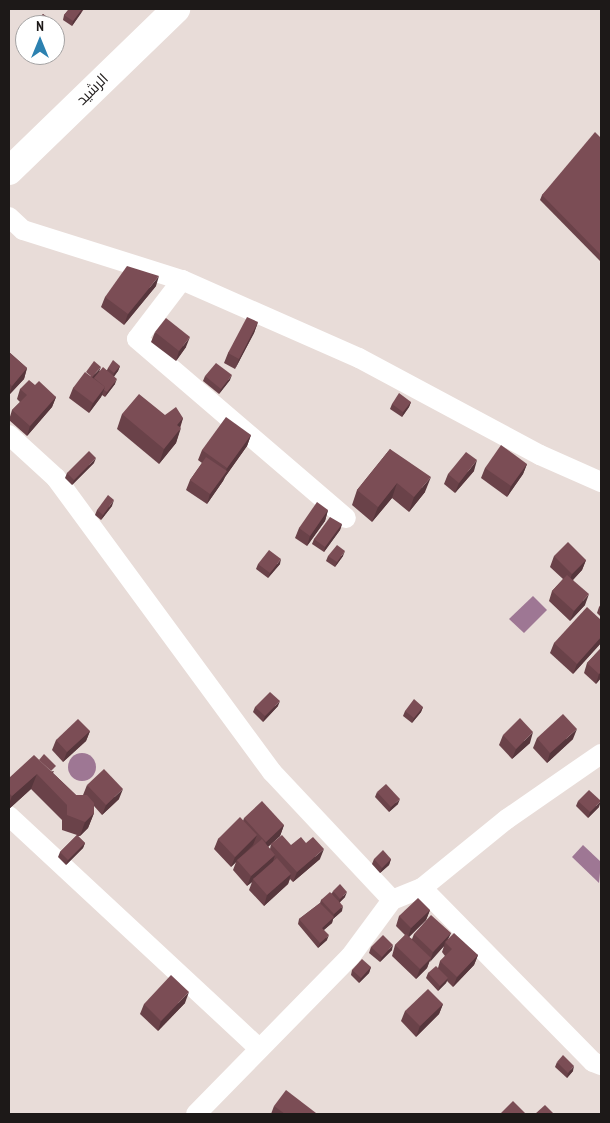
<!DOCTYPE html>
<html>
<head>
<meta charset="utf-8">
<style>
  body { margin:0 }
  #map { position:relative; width:610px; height:1123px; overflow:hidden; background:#e8dcd8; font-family:"PT Sans Narrow",Cairo,sans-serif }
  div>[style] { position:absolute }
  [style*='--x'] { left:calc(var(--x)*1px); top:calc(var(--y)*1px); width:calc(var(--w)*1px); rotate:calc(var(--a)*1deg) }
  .water>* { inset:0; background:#9e7794 }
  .round { border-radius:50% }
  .minor>* { height:20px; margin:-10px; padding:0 10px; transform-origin:10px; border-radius:10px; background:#fff }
  .secondary>* { height:28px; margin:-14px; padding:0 14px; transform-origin:14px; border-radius:14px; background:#fff }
  .wall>* { inset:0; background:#6a4249 }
  .shaded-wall>* { inset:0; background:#56363c }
  .building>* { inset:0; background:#7b4d55 }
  span { translate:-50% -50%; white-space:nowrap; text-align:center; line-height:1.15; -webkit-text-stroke:5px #fff; paint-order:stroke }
  .street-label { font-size:15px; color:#1d1918 }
  .frame { position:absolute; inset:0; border:10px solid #1d1918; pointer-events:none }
  .north { position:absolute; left:15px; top:15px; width:50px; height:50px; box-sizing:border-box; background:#fff; border:1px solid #a5a3a3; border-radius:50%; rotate:0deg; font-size:14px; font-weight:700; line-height:20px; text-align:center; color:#1d1918 }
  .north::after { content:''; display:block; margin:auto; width:18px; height:22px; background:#2c81b0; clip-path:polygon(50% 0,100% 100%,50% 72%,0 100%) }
</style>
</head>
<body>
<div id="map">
  <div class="water">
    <div style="clip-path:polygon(533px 596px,547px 610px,524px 633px,509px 619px)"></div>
    <div class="round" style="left:68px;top:753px;width:28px;height:28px"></div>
    <div style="clip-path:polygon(583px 845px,601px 862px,599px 883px,572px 857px)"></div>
  </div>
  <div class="minor">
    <div style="--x:9;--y:217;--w:19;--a:43"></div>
    <div style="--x:23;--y:230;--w:167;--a:17.5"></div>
    <div style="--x:182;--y:280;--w:193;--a:23.8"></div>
    <div style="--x:359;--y:358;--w:205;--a:28.2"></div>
    <div style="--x:540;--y:455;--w:67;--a:23.9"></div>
    <div style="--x:182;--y:280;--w:74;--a:127.3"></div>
    <div style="--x:137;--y:339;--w:275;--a:40.6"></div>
    <div style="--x:9;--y:435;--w:64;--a:42.5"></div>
    <div style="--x:56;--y:478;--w:365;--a:53.7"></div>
    <div style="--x:272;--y:772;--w:175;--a:46.8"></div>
    <div style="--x:9;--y:816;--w:342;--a:42.9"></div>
    <div style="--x:422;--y:888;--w:244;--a:45.5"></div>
    <div style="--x:593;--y:1062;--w:9;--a:21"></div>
    <div style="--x:196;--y:1114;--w:220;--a:-45.6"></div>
    <div style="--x:350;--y:957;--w:71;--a:-53.6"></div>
    <div style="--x:392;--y:900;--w:32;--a:-22"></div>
    <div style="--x:422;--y:888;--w:109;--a:-39.1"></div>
    <div style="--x:507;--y:819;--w:114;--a:-34.7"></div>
  </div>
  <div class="secondary">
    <div style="--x:9;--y:171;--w:233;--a:-44.1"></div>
  </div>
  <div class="wall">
    <div style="clip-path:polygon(69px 9px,84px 9px,72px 26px,63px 20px,64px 15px)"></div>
    <div style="clip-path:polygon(43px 14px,59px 26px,57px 32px,55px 34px,55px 25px,35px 25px,37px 21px)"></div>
    <div style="clip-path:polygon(601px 138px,601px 262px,540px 200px,542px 195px)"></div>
    <div style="clip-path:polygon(156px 286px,124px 325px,101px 307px,105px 297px)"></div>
    <div style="clip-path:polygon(258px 322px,254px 333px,235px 369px,224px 363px,228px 353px)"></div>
    <div style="clip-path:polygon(155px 332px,186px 347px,176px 361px,151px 342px)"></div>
    <div style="clip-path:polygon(9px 352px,27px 368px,24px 379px,9px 395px)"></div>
    <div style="clip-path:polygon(120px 366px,118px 371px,114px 376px,115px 384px,105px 397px,102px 395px,101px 397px,89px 413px,69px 398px,73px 388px,99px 371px,107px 370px,108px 368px)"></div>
    <div style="clip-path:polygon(205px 376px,230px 380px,219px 394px,203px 381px)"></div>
    <div style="clip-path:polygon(35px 385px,56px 397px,52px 407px,27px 436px,9px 420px,12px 410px,20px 402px,17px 399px,20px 389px)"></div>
    <div style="clip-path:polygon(411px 402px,409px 407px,402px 417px,390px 409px,392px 404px)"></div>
    <div style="clip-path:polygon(122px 414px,165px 415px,183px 418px,176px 443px,159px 464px,117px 429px)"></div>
    <div style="clip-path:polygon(251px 435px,247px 446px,225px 477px,223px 481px,207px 504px,186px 490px,190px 480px,202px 463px,198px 460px,202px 450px)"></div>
    <div style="clip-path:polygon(390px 449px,425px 492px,409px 512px,392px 498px,372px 522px,352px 505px,357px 490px)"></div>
    <div style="clip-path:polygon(94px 463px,72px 485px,65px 478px,67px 473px)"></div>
    <div style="clip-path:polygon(527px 464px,523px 474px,507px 497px,481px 478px,485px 468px)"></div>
    <div style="clip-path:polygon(474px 471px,455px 493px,444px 484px,448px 474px)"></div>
    <div style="clip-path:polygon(112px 506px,101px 520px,95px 515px,97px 510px)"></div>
    <div style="clip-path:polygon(328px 510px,325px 521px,307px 546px,295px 538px,299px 528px)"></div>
    <div style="clip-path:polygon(342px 524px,340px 530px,324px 552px,312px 544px,314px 539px)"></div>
    <div style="clip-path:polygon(328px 556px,343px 556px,335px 567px,326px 561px)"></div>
    <div style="clip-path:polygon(554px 556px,586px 560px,582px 570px,573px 580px,585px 605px,570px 621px,549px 601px,552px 591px,563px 579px,550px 567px)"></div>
    <div style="clip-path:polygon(258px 564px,280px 564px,268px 578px,256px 569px)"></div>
    <div style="clip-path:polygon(601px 604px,601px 617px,597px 613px,599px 607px)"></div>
    <div style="clip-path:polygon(601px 620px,601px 643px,573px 674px,550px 653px,554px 643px)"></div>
    <div style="clip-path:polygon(601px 648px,601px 678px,596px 684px,584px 673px,587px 663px)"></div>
    <div style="clip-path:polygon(278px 706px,263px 722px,253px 712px,255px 707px)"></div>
    <div style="clip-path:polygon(423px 707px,421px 712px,412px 723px,403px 716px,405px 711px)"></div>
    <div style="clip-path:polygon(90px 731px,86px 741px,63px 762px,52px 750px,56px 740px)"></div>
    <div style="clip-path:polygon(503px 735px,530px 743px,512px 759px,499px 745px)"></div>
    <div style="clip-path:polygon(537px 738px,573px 739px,547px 763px,533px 748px)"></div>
    <div style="clip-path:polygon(54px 771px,53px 773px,76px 795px,83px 795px,87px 785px,119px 799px,102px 815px,94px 806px,94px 813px,88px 828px,80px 836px,78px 836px,85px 843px,83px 848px,66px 865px,58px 857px,60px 852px,77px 835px,62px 830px,62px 820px,31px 789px,9px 809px,9px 778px)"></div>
    <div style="clip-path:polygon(377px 792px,398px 804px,389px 812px,375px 797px)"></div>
    <div style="clip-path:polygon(578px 801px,599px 807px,588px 818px,576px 806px)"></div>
    <div style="clip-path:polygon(244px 818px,284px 825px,280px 836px,268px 847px,270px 849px,271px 844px,291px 845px,320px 859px,293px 882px,290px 879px,288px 884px,264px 906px,249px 890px,252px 882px,247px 886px,233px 870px,236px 862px,231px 867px,214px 849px,218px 839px,243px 821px)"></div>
    <div style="clip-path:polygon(374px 859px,391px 859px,389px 865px,380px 873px,372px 864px)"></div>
    <div style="clip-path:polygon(333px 891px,345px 897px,340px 902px,342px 911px,333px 919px,332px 923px,324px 930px,327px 940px,318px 948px,298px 924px,299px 919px,320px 903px,321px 900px,332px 893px)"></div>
    <div style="clip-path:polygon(430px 910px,426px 920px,409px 937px,412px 939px,414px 934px,451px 933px,448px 939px,478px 955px,474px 965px,453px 987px,447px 981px,446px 983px,438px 991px,426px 978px,428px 973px,438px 968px,440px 961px,445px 956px,442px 952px,444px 946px,429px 962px,427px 968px,416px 979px,392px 956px,395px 945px,405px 935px,396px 926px,399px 916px)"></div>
    <div style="clip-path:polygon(371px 947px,392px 950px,380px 962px,369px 953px)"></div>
    <div style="clip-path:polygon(371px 967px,369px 973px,359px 983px,351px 975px,352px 970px)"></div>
    <div style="clip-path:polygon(185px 1003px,158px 1031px,140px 1014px,144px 1004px)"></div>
    <div style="clip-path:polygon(443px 1004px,439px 1014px,416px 1037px,401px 1021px,405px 1011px)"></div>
    <div style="clip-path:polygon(557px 1062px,573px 1071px,567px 1078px,555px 1067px)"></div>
    <div style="clip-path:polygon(274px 1106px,315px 1114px,271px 1114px)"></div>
  </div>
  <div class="shaded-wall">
    <div style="clip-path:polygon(82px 9px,81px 13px,72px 26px,73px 21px)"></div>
    <div style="clip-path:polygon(159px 276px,156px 286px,124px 325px,128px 314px)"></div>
    <div style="clip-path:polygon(258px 322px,254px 333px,235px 369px,239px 359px)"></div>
    <div style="clip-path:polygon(190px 337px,186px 347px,176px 361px,179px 351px)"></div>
    <div style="clip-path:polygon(120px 366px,118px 371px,113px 378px,114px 373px)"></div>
    <div style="clip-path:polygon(101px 367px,99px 372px,89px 384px,91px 379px)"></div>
    <div style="clip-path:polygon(27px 368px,24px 379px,9px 395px,12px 386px)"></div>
    <div style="clip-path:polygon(232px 375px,230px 380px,219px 394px,221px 389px)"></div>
    <div style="clip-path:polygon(117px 379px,115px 384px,105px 397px,107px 392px)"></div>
    <div style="clip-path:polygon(105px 387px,101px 397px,89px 413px,93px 403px)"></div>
    <div style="clip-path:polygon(56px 397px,52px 407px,27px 436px,30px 426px)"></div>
    <div style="clip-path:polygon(411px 402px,409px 407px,402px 417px,403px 412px)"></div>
    <div style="clip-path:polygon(183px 418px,178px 432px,181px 428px,176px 443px,159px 464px,164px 449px,177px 425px)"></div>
    <div style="clip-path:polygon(251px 435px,247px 446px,225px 477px,223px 481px,207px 504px,210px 494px,225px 473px,227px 468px)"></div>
    <div style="clip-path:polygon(96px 458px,94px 463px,72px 485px,74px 480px)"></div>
    <div style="clip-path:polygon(477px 460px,474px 471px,455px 493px,459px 483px)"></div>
    <div style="clip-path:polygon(527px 464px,523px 474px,507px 497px,511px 486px)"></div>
    <div style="clip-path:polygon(431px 477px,425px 492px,409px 512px,414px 497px)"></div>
    <div style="clip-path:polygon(397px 483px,392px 498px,372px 522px,378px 507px)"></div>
    <div style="clip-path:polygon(114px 500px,112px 506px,101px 520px,103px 515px)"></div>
    <div style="clip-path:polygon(328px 510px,325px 521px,307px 546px,310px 536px)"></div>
    <div style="clip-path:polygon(342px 524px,340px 530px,324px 552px,325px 547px)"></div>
    <div style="clip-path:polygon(345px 551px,343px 556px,335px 567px,337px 562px)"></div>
    <div style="clip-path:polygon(281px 559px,280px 564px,268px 578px,270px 573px)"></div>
    <div style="clip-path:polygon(586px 560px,582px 570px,568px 585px,572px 574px)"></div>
    <div style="clip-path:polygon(589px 594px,585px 605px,570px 621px,574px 611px)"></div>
    <div style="clip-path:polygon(601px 637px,601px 643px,573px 674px,577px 664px)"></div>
    <div style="clip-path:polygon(601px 672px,601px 678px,596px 684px,599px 674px)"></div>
    <div style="clip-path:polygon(280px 701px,278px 706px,263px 722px,265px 716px)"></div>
    <div style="clip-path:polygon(423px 707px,421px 712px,412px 723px,414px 718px)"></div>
    <div style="clip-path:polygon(577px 729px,573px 739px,547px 763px,550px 753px)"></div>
    <div style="clip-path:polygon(90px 731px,86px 741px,63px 762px,67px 752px)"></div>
    <div style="clip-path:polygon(533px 732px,530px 743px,512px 759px,516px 749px)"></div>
    <div style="clip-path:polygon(37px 774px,31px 789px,9px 809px,9px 804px,12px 796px)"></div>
    <div style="clip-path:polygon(123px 789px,119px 799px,102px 815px,106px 805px)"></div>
    <div style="clip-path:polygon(400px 799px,398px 804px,389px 812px,391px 807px)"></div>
    <div style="clip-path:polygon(601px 801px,599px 807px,588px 818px,590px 812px)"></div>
    <div style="clip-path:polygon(94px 813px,88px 828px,80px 836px,85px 822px)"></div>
    <div style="clip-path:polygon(284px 825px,280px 836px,262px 852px,266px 842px)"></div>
    <div style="clip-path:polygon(257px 835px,253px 845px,238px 860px,237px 860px,236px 862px,231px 867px,235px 857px)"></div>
    <div style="clip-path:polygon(85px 843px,83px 848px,66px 865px,68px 860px)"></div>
    <div style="clip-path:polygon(324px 849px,320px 859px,293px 882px,297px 872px)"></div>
    <div style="clip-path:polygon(275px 855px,272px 865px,253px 879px,252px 882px,247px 886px,251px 876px)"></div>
    <div style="clip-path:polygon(391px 859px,389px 865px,380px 873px,382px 868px)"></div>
    <div style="clip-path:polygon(291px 874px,288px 884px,264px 906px,267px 895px)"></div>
    <div style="clip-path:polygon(347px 892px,345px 897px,338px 904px,340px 899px)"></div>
    <div style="clip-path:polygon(343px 906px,342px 911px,333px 919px,332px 923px,320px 933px,322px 928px,333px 918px,334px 914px)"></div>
    <div style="clip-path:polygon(430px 910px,426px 920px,408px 938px,411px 928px)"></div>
    <div style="clip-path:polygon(451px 933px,446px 943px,445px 942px,444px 946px,430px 962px,433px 952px)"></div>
    <div style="clip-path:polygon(329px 935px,327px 940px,318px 948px,320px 943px)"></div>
    <div style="clip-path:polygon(393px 945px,392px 950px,380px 962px,382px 957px)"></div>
    <div style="clip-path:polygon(478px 955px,474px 965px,453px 987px,457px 977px)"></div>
    <div style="clip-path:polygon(431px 958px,427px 968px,416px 979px,420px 969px)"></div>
    <div style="clip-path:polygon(371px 967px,369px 973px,359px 983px,361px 978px)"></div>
    <div style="clip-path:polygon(448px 978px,446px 983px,438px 991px,440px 986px)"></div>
    <div style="clip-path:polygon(189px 992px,185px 1003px,158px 1031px,161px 1021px)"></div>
    <div style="clip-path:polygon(443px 1004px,439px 1014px,416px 1037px,420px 1026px)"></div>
    <div style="clip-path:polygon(574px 1066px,573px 1071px,567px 1078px,568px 1073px)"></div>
  </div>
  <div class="building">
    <div style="clip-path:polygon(69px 9px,82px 9px,73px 21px,64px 15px)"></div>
    <div style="clip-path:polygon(43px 14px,59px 26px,55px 31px,55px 25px,42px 25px,37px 21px)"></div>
    <div style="clip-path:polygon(595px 132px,601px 138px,601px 255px,542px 195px)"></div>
    <div style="clip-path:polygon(127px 266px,159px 276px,128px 314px,105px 297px)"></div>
    <div style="clip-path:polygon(247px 317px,258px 322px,239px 359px,228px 353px)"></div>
    <div style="clip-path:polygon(166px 318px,190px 337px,179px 351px,155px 332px)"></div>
    <div style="clip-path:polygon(9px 352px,27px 368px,12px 386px,9px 383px)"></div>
    <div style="clip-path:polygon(113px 360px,120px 366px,114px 373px,108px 368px)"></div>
    <div style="clip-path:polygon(94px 361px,101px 367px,92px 377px,86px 372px)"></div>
    <div style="clip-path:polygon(216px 363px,232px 375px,221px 389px,205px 376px)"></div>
    <div style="clip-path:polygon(103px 367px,117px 379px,107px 392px,104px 390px,105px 387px,94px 378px)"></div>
    <div style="clip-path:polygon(85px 372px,105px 387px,93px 403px,73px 388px)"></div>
    <div style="clip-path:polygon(29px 380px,35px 385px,39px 381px,56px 397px,30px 426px,12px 410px,27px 395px,20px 389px)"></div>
    <div style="clip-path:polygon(399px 393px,411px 402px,403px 412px,392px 404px)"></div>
    <div style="clip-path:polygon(139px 394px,165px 415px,176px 407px,183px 418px,177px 425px,181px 428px,164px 449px,122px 414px)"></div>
    <div style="clip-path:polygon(226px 417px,251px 435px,227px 468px,202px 450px)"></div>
    <div style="clip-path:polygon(501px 445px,527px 464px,511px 486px,485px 468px)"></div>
    <div style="clip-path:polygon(390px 449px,431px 477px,414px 497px,397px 483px,378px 507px,357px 490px)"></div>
    <div style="clip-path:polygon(89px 451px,96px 458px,74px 480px,67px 473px)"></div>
    <div style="clip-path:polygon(466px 452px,477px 460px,459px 483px,448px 474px)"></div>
    <div style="clip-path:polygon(206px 457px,227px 471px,210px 494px,190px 480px)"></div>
    <div style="clip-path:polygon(108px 495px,114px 500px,103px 515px,97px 510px)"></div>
    <div style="clip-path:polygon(317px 502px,328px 510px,310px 536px,299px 528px)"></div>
    <div style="clip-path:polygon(330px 517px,342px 524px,325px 547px,314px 539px)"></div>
    <div style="clip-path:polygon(568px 542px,586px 560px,572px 574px,554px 556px)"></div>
    <div style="clip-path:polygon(337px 545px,345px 551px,337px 562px,328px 556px)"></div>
    <div style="clip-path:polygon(269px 550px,281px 559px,270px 573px,258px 564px)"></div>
    <div style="clip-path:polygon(567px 575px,589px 594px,574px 611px,552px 591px)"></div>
    <div style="clip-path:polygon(587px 607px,601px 620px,601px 637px,577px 664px,554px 643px)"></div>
    <div style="clip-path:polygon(601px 648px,601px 672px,599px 674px,587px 663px)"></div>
    <div style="clip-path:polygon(270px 692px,280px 701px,265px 716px,255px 707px)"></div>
    <div style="clip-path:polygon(414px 699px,423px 707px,414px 718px,405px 711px)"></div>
    <div style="clip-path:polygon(563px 714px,577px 729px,550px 753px,537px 738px)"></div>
    <div style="clip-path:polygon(520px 718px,533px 732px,516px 749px,503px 735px)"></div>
    <div style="clip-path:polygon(78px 719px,90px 731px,67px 752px,56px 740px)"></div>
    <div style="clip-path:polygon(44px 754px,56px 766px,51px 771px,39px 760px)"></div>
    <div style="clip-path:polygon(34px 755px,76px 795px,87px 795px,94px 803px,94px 813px,85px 822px,67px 815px,67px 805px,37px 774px,12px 796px,9px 793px,9px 778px)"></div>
    <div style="clip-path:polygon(104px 769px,123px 789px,106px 805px,87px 785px)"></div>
    <div style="clip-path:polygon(386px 784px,400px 799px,391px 807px,377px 792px)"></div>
    <div style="clip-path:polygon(589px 790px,601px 801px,590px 812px,578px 801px)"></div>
    <div style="clip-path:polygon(262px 801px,284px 825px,266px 842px,244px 818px)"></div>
    <div style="clip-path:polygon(240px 817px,257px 835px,235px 857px,218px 839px)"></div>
    <div style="clip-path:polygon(77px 835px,85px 843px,68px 860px,60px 852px)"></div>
    <div style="clip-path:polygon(282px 835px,291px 845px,301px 837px,306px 843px,313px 837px,324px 849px,297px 872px,271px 844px)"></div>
    <div style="clip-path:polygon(262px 839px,275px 855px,251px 876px,237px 860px)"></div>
    <div style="clip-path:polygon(383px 850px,391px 859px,382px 868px,374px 859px)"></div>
    <div style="clip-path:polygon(277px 858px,291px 874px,267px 895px,253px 879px)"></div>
    <div style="clip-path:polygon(340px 884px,347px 892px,340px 899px,333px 891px)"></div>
    <div style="clip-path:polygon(330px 892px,343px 906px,334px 914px,321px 900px)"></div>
    <div style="clip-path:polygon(418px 898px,430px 910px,411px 928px,399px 916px)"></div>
    <div style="clip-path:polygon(320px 903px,334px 917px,322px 928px,329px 935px,320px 943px,299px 919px)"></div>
    <div style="clip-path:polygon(431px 915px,451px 933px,433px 952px,414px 934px)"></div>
    <div style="clip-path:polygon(454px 933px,478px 955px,457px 977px,440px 961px,452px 949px,445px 942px)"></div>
    <div style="clip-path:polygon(406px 934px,431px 958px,420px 969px,395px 945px)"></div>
    <div style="clip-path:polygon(383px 935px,393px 945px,382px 957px,371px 947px)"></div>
    <div style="clip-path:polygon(362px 959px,371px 967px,361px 978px,352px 970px)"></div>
    <div style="clip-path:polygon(436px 966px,448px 978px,440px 986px,428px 973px)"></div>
    <div style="clip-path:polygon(171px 975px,189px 992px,161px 1021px,144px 1004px)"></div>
    <div style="clip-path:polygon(428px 989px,443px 1004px,420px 1026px,405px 1011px)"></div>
    <div style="clip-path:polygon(563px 1055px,574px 1066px,568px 1073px,557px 1062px)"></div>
    <div style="clip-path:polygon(286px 1090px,316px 1113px,314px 1114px,285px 1114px,274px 1106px)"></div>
    <div style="clip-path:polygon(513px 1101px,526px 1114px,500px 1114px)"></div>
    <div style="clip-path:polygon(545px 1105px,553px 1113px,552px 1114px,535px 1114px)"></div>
  </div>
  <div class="street-label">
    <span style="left:92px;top:89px;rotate:-45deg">الرشيد</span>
  </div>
  <div class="frame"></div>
  <div class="north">N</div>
</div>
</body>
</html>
